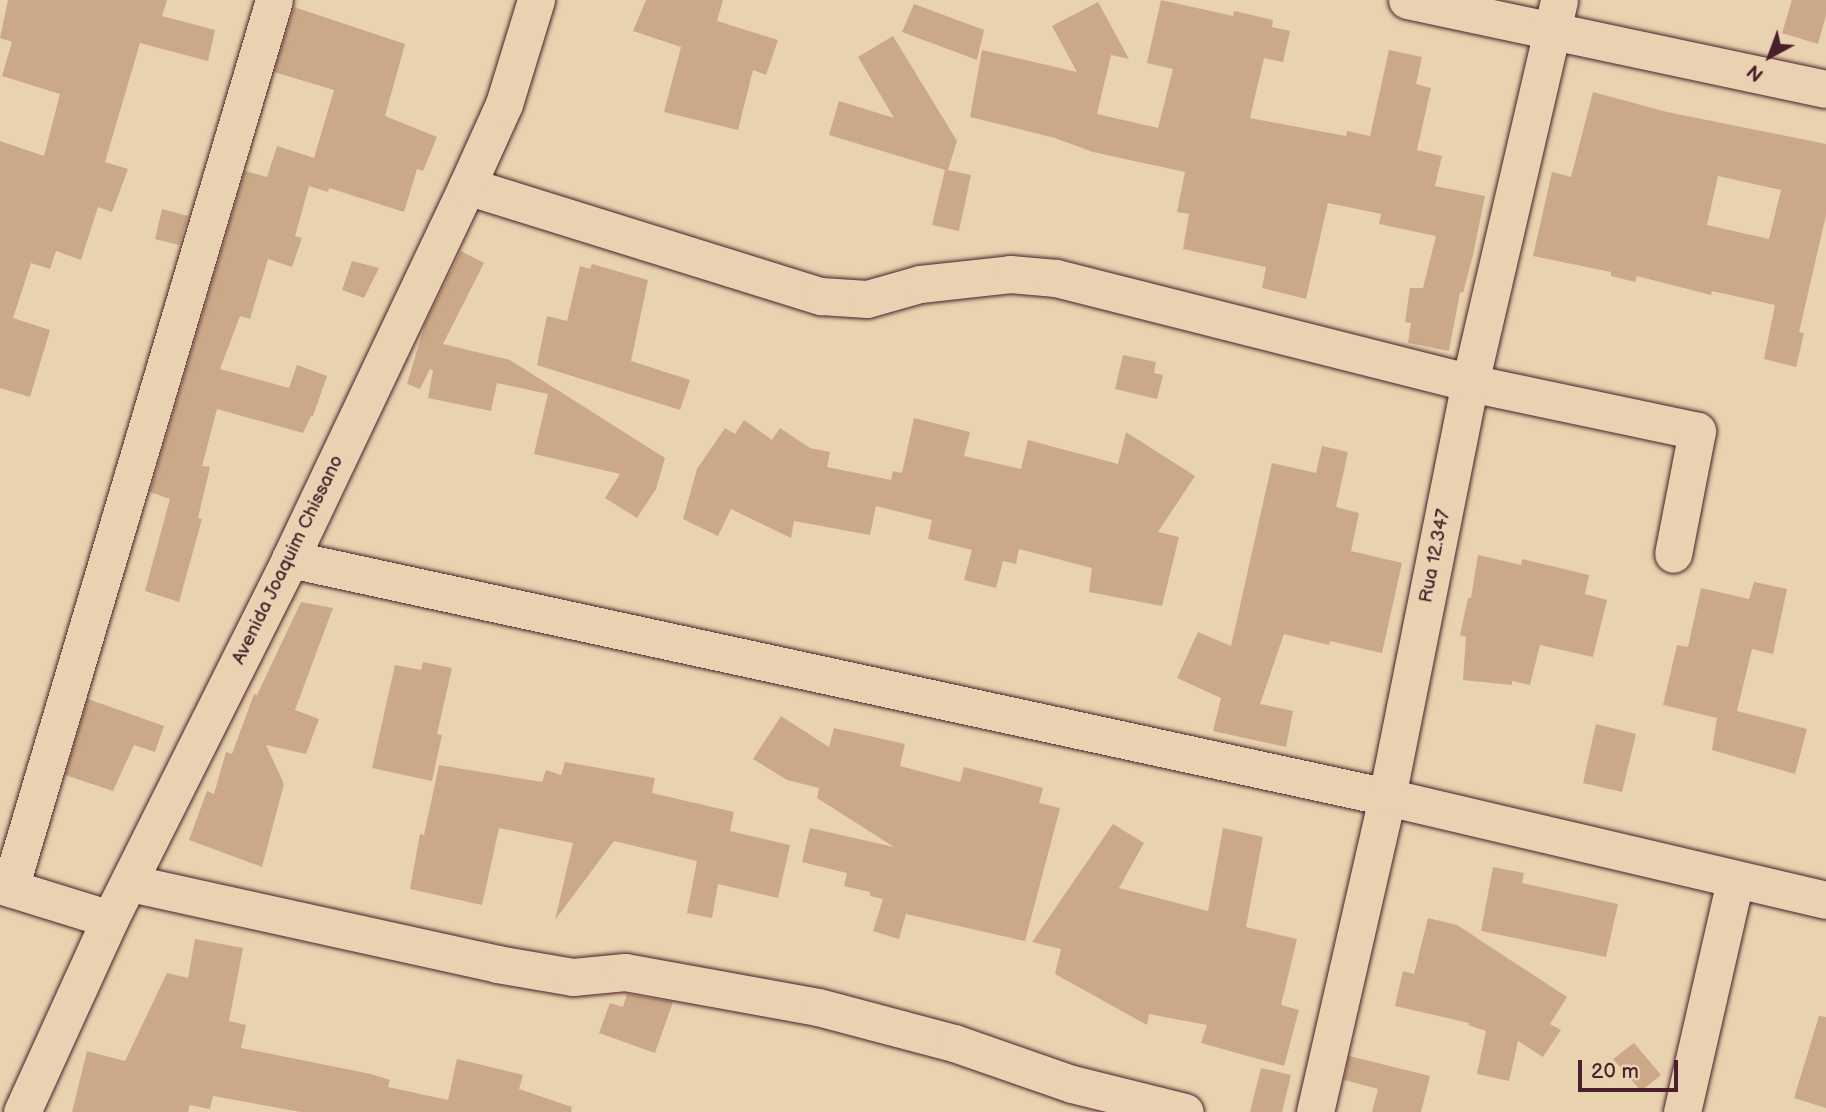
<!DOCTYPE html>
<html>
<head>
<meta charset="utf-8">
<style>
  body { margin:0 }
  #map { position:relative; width:1826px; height:1112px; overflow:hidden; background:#e9d2af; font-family:"Balsamiq Sans",sans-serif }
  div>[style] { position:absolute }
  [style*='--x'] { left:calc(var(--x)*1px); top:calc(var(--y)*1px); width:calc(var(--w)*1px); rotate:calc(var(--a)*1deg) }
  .building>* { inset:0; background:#cba988 }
  .roads { filter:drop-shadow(0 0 2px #4a1f2b) drop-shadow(0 0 2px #4a1f2b) }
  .minor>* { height:37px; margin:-18.5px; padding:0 18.5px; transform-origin:18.5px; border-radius:18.5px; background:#e8d2b2 }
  span { translate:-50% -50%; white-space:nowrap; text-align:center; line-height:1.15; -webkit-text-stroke:5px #e8d2b2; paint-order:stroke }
  .street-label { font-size:19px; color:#4a1f2b }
  .north { position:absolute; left:1735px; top:21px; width:70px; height:70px; -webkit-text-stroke:5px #e8d2b2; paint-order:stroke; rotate:221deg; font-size:19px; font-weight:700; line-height:28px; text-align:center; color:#4a1f2b }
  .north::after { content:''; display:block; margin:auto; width:24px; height:32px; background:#4a1f2b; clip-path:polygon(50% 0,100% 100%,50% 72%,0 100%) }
  .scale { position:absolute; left:1578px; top:1060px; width:100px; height:32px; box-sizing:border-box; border:4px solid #4a1f2b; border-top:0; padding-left:9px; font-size:21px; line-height:24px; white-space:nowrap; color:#4a1f2b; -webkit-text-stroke:5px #e8d2b2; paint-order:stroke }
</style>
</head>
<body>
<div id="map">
  <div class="building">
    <div style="clip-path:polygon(8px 0,167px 0,162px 16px,215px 30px,208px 61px,140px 43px,105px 162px,128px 169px,112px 212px,98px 207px,81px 260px,56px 251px,50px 269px,31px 263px,13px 318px,50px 330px,30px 397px,0 388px,0 141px,44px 156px,60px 94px,2px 76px,12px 42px,0 38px)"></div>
    <div style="clip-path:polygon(646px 0,723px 0,717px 21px,778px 40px,766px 75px,753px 70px,738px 130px,664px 112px,681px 47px,633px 31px)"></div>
    <div style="clip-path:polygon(1161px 0,1233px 16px,1234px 11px,1273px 20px,1272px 27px,1290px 31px,1283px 62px,1264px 58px,1250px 118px,1346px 136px,1347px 131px,1370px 136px,1389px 50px,1422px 57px,1416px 84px,1431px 88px,1417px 150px,1442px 156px,1435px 186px,1485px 196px,1473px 255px,1463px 293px,1460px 292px,1449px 351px,1408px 343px,1411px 323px,1405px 322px,1410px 288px,1423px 288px,1436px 236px,1379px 224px,1381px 214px,1328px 203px,1306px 299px,1262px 288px,1266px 267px,1183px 249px,1189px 214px,1177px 212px,1185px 172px,1093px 152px,1055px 138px,970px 117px,982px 50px,1077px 72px,1052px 26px,1098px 2px,1129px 59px,1111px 55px,1097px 114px,1158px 128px,1173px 69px,1147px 63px)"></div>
    <div style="clip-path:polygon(1792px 0,1826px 0,1826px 15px,1818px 44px,1782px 33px)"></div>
    <div style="clip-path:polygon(914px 4px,984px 30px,977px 60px,902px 32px)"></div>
    <div style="clip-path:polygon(294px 7px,405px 44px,385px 116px,437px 137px,423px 171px,417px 169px,404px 212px,329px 188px,328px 192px,309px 186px,295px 236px,302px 238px,292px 267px,268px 259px,250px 319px,240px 316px,220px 369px,289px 388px,297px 365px,327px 376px,313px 416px,311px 416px,303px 433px,217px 409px,202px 466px,210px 467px,198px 518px,202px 519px,179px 602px,145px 591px,170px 499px,150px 492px,245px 171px,267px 177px,277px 146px,314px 158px,334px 90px,274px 72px)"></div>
    <div style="clip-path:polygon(893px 36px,957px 141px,948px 170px,971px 175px,959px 231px,932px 225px,945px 170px,829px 135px,839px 101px,894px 118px,858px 57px)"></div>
    <div style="clip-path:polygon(evenodd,1593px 92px,1667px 112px,1826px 144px,1826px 215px,1799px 332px,1804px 333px,1796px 367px,1764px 359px,1775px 305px,1712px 291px,1711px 295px,1637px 276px,1635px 282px,1611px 276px,1611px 272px,1533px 256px,1552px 172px,1571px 177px,1593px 92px,1718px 176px,1781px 190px,1769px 239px,1707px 225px,1718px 176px)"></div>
    <div style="clip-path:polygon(162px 209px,188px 216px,179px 245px,155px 239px)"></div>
    <div style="clip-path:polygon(461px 251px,484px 263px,443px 344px,510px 360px,665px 458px,656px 489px,637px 518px,605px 498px,620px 474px,534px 454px,548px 394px,497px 383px,491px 411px,428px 398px,433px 370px,430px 369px,420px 389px,407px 384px,425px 324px)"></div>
    <div style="clip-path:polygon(352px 261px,379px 268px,364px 298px,342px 290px)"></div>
    <div style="clip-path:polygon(592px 264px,648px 280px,631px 361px,690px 380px,680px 410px,537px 365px,547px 316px,567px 321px,580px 266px,590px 269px)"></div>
    <div style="clip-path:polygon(1123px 355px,1156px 362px,1154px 373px,1163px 375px,1157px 399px,1115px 389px)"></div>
    <div style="clip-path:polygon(914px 418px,970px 432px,964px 456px,1021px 469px,1028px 440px,1118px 464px,1126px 432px,1195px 476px,1158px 532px,1179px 537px,1162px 606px,1089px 592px,1092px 568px,1019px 549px,1016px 564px,1003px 561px,996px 588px,964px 580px,972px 550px,928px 539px,932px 520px,876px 506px,870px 535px,794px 521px,791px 538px,731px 509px,718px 536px,683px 519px,697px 469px,725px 428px,735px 434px,744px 420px,772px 440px,780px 428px,810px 448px,830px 452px,827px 467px,891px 480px,893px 471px,902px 473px)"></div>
    <div style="clip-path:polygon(1322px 446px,1348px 452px,1336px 507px,1359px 513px,1351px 551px,1402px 563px,1382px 653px,1330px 641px,1329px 645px,1284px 634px,1260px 704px,1293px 711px,1286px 747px,1213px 731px,1221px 698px,1177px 678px,1198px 632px,1231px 646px,1272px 463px,1316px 473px)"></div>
    <div style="clip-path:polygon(1478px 555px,1521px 565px,1522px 559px,1589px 575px,1585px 594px,1607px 600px,1593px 657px,1540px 645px,1530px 685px,1512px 681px,1512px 685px,1463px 680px,1466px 637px,1460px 635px,1468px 598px,1471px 598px)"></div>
    <div style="clip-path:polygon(1754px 582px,1787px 589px,1773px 654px,1752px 649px,1737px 711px,1807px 729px,1795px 774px,1712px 750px,1717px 718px,1663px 705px,1677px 645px,1688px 647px,1701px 588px,1749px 599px)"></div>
    <div style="clip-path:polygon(301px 602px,333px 608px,295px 710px,319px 719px,306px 754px,266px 745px,284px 784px,262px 867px,189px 840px,207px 791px,214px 794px,226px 752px,232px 754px,254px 694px,257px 695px)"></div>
    <div style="clip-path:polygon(423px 662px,452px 668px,437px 734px,442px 735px,432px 781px,372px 768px,395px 665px,421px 670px)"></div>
    <div style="clip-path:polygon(88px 699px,164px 726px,155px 752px,134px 745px,113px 791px,65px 775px)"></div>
    <div style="clip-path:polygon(781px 716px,829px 747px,834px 728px,905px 744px,900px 766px,960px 782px,964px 767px,1043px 788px,1039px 803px,1060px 808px,1025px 941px,906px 914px,899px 939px,873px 931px,883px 899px,870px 896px,870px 892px,844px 886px,847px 873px,802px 862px,810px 828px,894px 847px,817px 798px,819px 788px,787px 780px,753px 759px)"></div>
    <div style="clip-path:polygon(1596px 724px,1636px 734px,1622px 792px,1583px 783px)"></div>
    <div style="clip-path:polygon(565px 762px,655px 778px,652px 793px,734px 812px,730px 831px,790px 845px,778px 898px,718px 884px,712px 918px,687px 913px,697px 861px,614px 841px,555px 920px,573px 843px,499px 828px,482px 905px,410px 889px,420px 834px,424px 835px,439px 765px,542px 782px,546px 770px,561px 775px)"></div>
    <div style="clip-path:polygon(1113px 824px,1144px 843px,1119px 888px,1208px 911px,1223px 828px,1263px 837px,1246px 927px,1297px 939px,1281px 1005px,1299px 1010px,1284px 1066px,1201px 1043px,1207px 1025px,1149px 1014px,1147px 1025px,1055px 974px,1061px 949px,1032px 942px)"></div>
    <div style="clip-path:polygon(1493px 867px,1524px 873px,1522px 883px,1618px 904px,1606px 957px,1481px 931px)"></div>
    <div style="clip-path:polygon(1428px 918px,1457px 925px,1567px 997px,1550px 1024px,1561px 1030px,1543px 1057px,1518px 1041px,1509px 1081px,1477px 1074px,1486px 1031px,1468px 1025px,1469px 1023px,1395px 1006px,1403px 971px,1414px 974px)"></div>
    <div style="clip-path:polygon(195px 939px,243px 948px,229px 1021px,246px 1025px,241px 1048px,371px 1074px,390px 1080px,388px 1087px,448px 1100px,457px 1059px,523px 1075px,519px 1089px,572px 1107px,571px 1112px,301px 1112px,213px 1096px,210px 1109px,190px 1105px,188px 1112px,72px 1112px,87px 1051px,125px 1061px,167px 973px,188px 978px)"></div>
    <div style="clip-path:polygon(627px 994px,673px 1002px,655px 1053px,599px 1033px,610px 1003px,623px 1007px)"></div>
    <div style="clip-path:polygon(1819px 1016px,1826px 1017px,1826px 1108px,1794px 1098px)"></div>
    <div style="clip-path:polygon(1634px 1043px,1661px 1075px,1641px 1091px,1613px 1059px)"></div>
    <div style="clip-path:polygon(1349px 1056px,1430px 1076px,1421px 1112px,1372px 1112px,1378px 1089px,1344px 1080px)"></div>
    <div style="clip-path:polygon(1261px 1068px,1291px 1075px,1282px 1112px,1250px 1112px)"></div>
  </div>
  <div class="roads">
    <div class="minor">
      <div style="--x:1407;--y:0;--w:428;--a:12"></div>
      <div style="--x:467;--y:186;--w:371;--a:17.3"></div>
      <div style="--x:821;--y:296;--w:46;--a:3.7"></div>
      <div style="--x:867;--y:299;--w:55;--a:-15.8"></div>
      <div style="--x:920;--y:284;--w:91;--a:-6.3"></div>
      <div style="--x:1010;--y:274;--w:46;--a:5"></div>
      <div style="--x:1056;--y:278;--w:427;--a:14.2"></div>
      <div style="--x:1470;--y:383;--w:232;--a:11.9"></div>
      <div style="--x:1697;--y:431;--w:125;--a:101"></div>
      <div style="--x:290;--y:559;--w:1123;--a:12.24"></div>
      <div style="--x:1387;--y:797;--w:451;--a:13.2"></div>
      <div style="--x:130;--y:883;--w:376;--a:12.4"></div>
      <div style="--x:497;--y:964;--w:77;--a:9.7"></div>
      <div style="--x:573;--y:977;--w:52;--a:-5.5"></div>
      <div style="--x:625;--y:972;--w:196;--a:10.3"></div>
      <div style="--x:818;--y:1007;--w:141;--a:14.8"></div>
      <div style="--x:954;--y:1043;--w:125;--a:19.2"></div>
      <div style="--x:1072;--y:1084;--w:116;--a:13.9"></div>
      <div style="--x:0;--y:885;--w:115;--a:17.2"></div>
      <div style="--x:10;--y:888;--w:926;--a:-73.44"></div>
      <div style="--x:22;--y:1112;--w:212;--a:-65.5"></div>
      <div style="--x:110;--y:919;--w:402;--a:-63.4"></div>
      <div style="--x:290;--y:559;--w:413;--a:-64.6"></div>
      <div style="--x:467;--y:186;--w:90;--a:-65.7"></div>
      <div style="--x:504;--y:104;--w:109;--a:-72.9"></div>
      <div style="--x:1315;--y:1112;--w:323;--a:-77.1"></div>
      <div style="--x:1387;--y:797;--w:422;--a:-78.7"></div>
      <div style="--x:1470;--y:383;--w:393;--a:-76.9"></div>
      <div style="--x:1682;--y:1112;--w:238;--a:-77.1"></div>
    </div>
  </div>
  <div class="street-label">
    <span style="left:1435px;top:556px;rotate:-79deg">Rua 12.347</span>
    <span style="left:288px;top:560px;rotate:-64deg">Avenida Joaquim Chissano</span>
  </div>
  <div class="north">N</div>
  <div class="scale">20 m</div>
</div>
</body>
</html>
